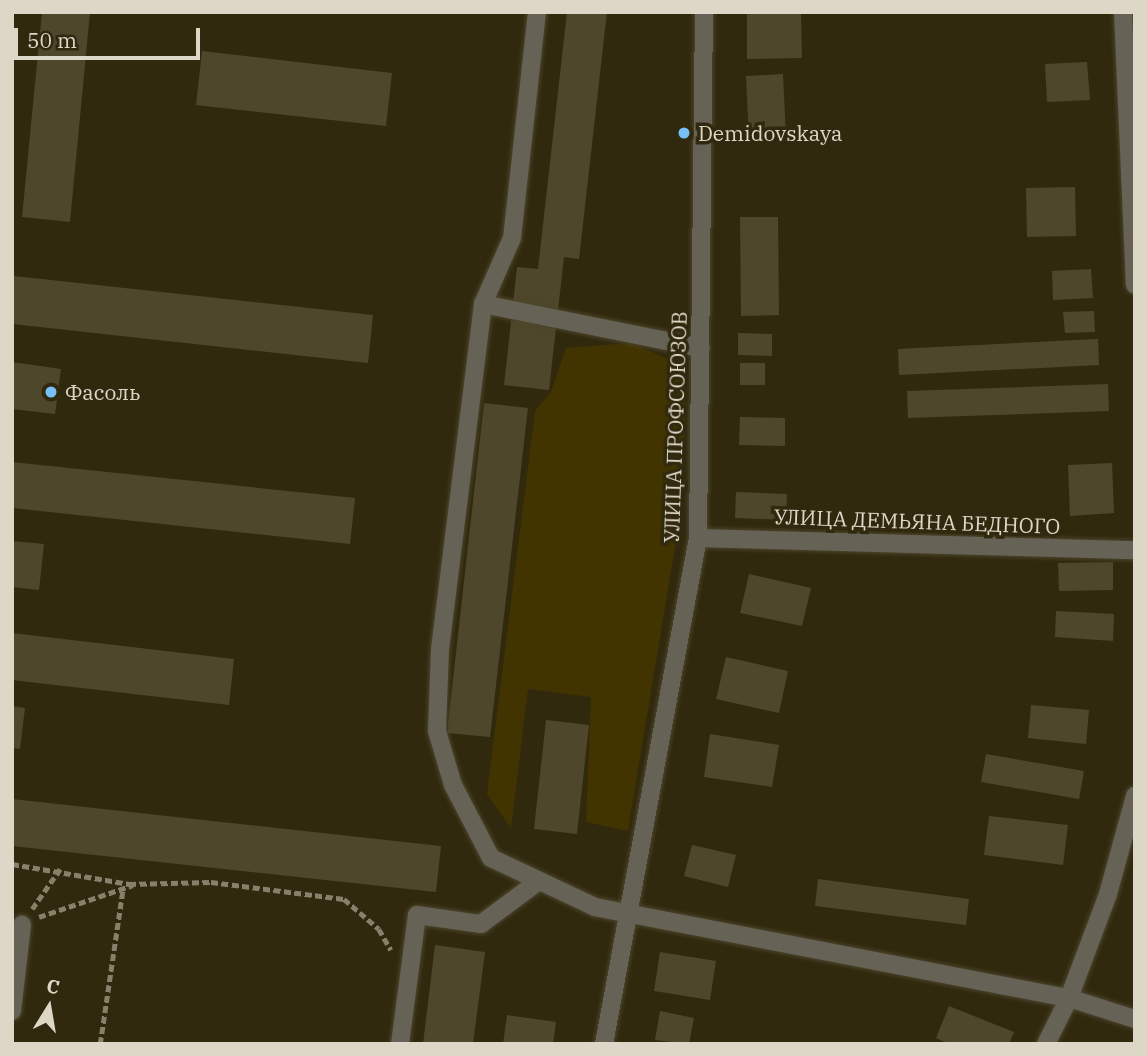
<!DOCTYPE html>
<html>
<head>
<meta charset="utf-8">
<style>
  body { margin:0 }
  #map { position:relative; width:1147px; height:1056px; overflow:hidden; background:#31290e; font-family:"IBM Plex Serif",serif }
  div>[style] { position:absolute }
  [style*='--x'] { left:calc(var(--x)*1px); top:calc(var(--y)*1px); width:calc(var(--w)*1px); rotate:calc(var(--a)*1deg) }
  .green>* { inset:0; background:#423400 }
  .building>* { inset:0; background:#4f472b }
  .path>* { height:4.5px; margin-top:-2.25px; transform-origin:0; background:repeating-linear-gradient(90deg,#87806b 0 7px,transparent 0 10.5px) }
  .roads { filter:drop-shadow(0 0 2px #4c452c) drop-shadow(0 0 2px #4c452c) }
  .minor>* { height:18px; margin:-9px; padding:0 9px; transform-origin:9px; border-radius:9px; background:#666356 }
  .dots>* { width:19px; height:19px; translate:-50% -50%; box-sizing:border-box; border:4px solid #31290e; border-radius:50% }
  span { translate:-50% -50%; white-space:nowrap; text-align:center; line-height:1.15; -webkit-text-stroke:7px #31290e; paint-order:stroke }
  .poi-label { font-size:21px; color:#dcd7c7 }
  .left { translate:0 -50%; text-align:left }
  .street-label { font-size:21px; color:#dcd7c7 }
  .frame { position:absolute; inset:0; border:14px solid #dcd7c7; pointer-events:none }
  .north { position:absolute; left:14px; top:972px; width:70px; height:70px; -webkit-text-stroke:5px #31290e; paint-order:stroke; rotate:11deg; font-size:19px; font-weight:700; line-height:28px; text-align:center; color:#dcd7c7 }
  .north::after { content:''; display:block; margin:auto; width:24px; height:32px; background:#dcd7c7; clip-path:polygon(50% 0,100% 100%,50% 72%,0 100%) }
  .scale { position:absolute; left:14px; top:28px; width:186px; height:32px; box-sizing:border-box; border:4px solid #dcd7c7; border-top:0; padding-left:9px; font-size:21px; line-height:24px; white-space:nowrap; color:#dcd7c7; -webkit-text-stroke:5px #31290e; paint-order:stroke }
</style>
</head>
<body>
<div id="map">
  <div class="green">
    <div style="clip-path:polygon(631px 343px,686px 367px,683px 499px,628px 831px,586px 822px,591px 697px,528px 689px,511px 828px,487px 794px,535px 411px,551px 392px,566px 348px)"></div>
  </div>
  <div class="building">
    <div style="clip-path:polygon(42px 12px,90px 12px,70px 222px,22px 217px)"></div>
    <div style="clip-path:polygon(567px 12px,607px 12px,579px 259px,564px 257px,549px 390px,504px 385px,517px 267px,538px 269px)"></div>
    <div style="clip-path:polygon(747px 12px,801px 12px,802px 58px,747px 59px)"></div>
    <div style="clip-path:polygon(202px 51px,392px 73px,386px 126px,196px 105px)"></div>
    <div style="clip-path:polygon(1087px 62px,1090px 100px,1047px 102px,1045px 64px)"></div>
    <div style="clip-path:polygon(783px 74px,786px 137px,749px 139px,746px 76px)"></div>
    <div style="clip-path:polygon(1075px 187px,1076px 236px,1027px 237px,1026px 188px)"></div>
    <div style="clip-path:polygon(740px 217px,778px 217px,779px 315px,741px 316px)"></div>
    <div style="clip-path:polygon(1091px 269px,1093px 298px,1053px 300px,1052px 271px)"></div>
    <div style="clip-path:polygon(14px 276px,373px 315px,368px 363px,12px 324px)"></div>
    <div style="clip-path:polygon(1094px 311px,1095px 332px,1065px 333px,1063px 312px)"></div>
    <div style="clip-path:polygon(738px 333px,772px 334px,772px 356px,738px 355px)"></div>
    <div style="clip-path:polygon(1098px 339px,1099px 365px,899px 375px,898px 349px)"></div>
    <div style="clip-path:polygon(12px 362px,61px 369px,55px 414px,12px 409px)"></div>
    <div style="clip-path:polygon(740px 363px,765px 363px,765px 385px,740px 385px)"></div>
    <div style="clip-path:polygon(1108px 384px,1109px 411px,908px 418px,907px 391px)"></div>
    <div style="clip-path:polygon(484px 403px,528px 408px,490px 737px,447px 733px)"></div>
    <div style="clip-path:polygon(740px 417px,785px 418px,785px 446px,739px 445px)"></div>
    <div style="clip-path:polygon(12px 462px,355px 498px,350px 544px,12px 508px)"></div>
    <div style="clip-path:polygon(1112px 463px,1114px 513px,1070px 516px,1068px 465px)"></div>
    <div style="clip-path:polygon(736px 492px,787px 494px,786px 520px,735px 518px)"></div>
    <div style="clip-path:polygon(12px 541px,44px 544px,39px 590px,12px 587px)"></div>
    <div style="clip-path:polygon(1113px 562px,1113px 590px,1059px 591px,1058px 563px)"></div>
    <div style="clip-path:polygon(749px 574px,811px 588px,802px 626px,740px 613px)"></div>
    <div style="clip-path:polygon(1056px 611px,1114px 614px,1113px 641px,1055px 637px)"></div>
    <div style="clip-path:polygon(12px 633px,234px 659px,229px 705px,12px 680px)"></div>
    <div style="clip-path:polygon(726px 657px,788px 671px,779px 713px,716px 699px)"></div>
    <div style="clip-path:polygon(1031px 705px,1089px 710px,1086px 744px,1028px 738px)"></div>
    <div style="clip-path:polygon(12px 706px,25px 708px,20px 749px,12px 748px)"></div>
    <div style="clip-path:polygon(546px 720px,589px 725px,577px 834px,534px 829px)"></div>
    <div style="clip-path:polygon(710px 734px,779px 745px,772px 787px,704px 777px)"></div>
    <div style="clip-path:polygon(986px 754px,1084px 771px,1079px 799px,981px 782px)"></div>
    <div style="clip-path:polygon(12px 799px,441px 846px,436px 892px,12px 846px)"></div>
    <div style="clip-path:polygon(989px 816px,1068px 825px,1063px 865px,984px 855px)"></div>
    <div style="clip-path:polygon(692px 845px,736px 855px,728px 887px,684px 876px)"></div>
    <div style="clip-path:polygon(818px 879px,969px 899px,966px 925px,815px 906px)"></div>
    <div style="clip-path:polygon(435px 945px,485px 952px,473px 1044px,423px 1044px)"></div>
    <div style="clip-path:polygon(660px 952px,716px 961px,710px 1000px,654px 991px)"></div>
    <div style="clip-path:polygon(949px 1006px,1014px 1032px,1009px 1044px,949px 1044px,936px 1038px)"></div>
    <div style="clip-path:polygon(660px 1011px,694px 1018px,689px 1044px,655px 1040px)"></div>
    <div style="clip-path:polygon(507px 1015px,556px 1022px,553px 1044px,503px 1044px)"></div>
  </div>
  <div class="path">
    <div style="--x:12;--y:864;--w:119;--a:9.7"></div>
    <div style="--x:129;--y:884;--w:82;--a:-1.4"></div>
    <div style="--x:211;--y:882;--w:134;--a:7.3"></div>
    <div style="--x:344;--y:899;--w:46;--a:40.6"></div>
    <div style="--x:379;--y:929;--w:24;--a:60"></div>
    <div style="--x:32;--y:909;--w:49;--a:-55"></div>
    <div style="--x:39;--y:917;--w:99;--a:-18.8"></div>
    <div style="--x:100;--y:1044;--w:158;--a:-81.6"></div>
  </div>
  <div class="roads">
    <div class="minor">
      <div style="--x:537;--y:12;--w:227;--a:96.3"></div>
      <div style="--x:512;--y:238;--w:72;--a:113.7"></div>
      <div style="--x:483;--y:304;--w:222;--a:11.4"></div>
      <div style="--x:1123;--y:12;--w:273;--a:87.5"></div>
      <div style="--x:483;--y:304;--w:348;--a:97.1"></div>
      <div style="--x:440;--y:649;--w:82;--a:92.1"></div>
      <div style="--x:437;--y:731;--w:56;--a:73.5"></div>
      <div style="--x:453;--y:785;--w:82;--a:62.5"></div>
      <div style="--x:491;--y:858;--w:115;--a:25.2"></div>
      <div style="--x:595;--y:907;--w:483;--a:10.9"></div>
      <div style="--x:1069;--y:998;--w:69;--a:17.7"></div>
      <div style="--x:698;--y:538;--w:437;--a:1.6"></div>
      <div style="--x:12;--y:1011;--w:87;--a:-83.4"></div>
      <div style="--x:400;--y:1044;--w:130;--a:-82.5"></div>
      <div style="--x:417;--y:915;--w:65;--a:8"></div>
      <div style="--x:481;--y:924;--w:72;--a:-36.6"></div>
      <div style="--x:604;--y:1044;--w:515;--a:-79.48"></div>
      <div style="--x:698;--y:538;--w:526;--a:-89.35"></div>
      <div style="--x:1046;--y:1044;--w:51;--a:-63.4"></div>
      <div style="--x:1069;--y:998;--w:111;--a:-69.4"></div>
      <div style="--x:1108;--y:894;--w:102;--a:-74.6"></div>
    </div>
  </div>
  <div class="dots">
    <div style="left:684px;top:133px;background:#77bff7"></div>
    <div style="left:51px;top:392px;background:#77bff7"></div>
  </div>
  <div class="poi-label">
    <span class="left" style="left:698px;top:133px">Demidovskaya</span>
    <span class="left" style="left:65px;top:392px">Фасоль</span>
  </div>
  <div class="street-label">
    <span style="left:675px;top:427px;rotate:-88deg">УЛИЦА ПРОФСОЮЗОВ</span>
    <span style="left:917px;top:521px;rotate:2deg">УЛИЦА ДЕМЬЯНА БЕДНОГО</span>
  </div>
  <div class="frame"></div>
  <div class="north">С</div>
  <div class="scale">50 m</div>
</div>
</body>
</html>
